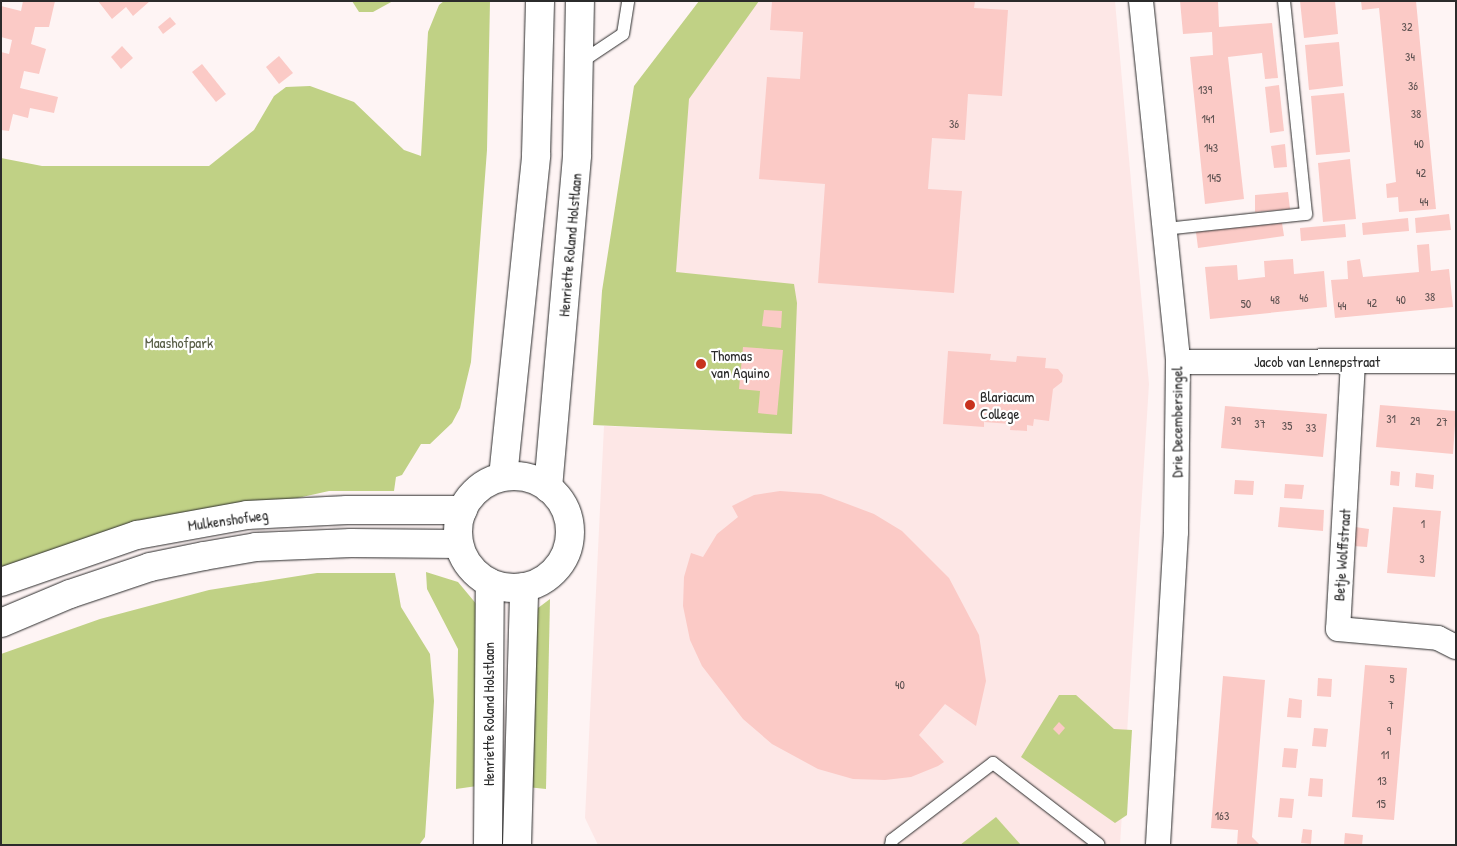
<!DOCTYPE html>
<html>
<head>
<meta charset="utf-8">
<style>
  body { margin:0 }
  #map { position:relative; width:1457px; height:846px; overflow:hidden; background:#fef4f4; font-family:"Patrick Hand",sans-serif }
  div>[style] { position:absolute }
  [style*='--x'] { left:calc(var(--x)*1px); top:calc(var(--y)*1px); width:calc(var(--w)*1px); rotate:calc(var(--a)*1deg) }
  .built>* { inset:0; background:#fde7e6 }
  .green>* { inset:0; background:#c0d185 }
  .building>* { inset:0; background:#fbcac6 }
  .roads { filter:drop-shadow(0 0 1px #2b2b2b) drop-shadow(0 0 1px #2b2b2b) }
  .service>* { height:12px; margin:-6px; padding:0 6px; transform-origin:6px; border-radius:6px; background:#fff }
  .minor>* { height:24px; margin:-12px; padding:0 12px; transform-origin:12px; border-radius:12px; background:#fff }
  .tertiary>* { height:28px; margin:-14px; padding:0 14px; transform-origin:14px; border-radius:14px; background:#fff }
  .tertiary>.ring { margin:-14px; padding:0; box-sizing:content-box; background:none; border:28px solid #fff; border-radius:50% }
  .dots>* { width:14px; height:14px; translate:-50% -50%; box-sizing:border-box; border:2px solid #fff; border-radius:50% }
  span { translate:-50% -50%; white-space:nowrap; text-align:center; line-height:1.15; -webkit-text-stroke:4.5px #fff; paint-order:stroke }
  .number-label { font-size:12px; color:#5f5352 }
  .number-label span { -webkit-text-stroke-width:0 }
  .street-label { font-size:15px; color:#2b2b2b }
  .park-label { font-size:15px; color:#585d46 }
  .poi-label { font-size:15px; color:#2b2b2b }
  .left { translate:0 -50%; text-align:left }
  .frame { position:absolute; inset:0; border:2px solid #2b2b2b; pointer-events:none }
</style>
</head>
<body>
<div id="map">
  <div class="built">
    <div style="clip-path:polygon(719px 1px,1115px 1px,1149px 384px,1120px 845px,598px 845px,585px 818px,604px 426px,791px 434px,651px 297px,665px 83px)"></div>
  </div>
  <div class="green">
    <div style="clip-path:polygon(352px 1px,393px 1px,373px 12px,359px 12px)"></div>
    <div style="clip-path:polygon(444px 1px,490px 1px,487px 150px,471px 362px,460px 408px,452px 423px,430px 444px,421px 444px,402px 475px,396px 477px,394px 491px,329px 491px,177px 525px,1px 581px,1px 158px,42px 166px,209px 166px,254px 130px,274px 96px,286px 87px,310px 86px,354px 102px,404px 150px,421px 156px,428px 32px,439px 5px)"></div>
    <div style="clip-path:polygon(699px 1px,759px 1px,689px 99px,676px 272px,794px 284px,797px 303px,792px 434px,593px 425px,602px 291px,634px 86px)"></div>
    <div style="clip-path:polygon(426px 572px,458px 582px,478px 606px,477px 786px,456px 789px,458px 649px,427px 589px)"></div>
    <div style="clip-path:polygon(317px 573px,395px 573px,401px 607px,430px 654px,434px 701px,425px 837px,419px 845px,1px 845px,1px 654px,100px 619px,209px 590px)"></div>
    <div style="clip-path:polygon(550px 599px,546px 789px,527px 787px,531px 624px,538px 608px)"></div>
    <div style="clip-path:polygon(1059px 695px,1076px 695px,1114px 729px,1132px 730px,1127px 815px,1115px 823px,1021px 757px)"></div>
    <div style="clip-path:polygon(996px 817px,1021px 845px,960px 845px)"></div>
  </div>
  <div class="building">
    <div style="clip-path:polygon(23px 1px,55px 1px,49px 27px,35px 27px,31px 44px,46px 49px,39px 74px,24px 71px,20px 88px,58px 97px,54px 113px,30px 108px,28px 118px,13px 114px,9px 131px,1px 130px,1px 52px,9px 54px,12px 40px,1px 37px,1px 6px,21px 11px)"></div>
    <div style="clip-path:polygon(98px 1px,150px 1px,133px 16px,126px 7px,112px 19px)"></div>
    <div style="clip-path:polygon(772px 1px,975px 1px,974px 8px,1008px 10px,1002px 96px,968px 94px,965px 140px,932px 138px,928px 189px,962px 191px,954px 293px,818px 283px,825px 184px,759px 179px,767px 77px,800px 79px,803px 32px,770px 30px)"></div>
    <div style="clip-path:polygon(1180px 1px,1218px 1px,1219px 27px,1272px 23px,1278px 78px,1265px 79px,1262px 53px,1228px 57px,1244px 199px,1205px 204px,1190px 57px,1213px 55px,1212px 32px,1183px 34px)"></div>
    <div style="clip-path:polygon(1300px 1px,1335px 1px,1338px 34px,1304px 38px)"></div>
    <div style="clip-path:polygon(1361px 1px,1416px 1px,1436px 209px,1399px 212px,1398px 197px,1387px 198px,1386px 184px,1396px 182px,1379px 8px,1362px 10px)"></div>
    <div style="clip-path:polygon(170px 17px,176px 24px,163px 34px,158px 27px)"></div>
    <div style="clip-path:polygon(1339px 42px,1343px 86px,1309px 90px,1305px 45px)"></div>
    <div style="clip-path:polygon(122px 46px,133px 58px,121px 69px,111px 57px)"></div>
    <div style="clip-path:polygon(279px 56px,293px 73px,279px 84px,266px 67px)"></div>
    <div style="clip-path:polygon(202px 64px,226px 94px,216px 102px,192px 72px)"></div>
    <div style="clip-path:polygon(1279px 85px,1284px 131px,1270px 133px,1265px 87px)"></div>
    <div style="clip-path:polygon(1344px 93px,1350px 152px,1316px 155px,1311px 96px)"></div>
    <div style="clip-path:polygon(1285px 144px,1287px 167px,1274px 168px,1271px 146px)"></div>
    <div style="clip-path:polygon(1350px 159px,1356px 219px,1323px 222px,1318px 163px)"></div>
    <div style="clip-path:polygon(1288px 192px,1290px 209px,1255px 212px,1255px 195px)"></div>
    <div style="clip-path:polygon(1449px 214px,1451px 230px,1416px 233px,1415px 218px)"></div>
    <div style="clip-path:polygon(1408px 218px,1409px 231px,1363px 235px,1362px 223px)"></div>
    <div style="clip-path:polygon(1282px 223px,1284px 236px,1198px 248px,1196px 232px)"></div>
    <div style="clip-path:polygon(1345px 224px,1346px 237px,1301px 241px,1300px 228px)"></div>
    <div style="clip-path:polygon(1429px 244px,1431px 271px,1449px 269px,1453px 307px,1335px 318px,1331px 280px,1348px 279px,1347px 261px,1360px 259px,1363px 277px,1419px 272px,1417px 245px)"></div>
    <div style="clip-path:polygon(1293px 259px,1294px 274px,1324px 271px,1327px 307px,1210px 319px,1205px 267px,1237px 265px,1238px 280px,1265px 277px,1264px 261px)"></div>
    <div style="clip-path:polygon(764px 310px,782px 311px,781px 328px,762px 326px)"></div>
    <div style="clip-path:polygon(743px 347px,783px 350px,777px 415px,758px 413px,760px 391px,739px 389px)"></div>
    <div style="clip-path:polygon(948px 351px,991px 354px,990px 360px,1016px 362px,1017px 356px,1046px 358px,1045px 368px,1058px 369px,1063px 375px,1062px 382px,1053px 389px,1049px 421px,1034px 419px,1033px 426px,1027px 425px,1027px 431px,1010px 430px,1011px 424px,984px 422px,984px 427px,943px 424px)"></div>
    <div style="clip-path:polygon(1380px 405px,1456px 411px,1453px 454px,1376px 447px)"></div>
    <div style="clip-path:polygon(1225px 406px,1327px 414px,1323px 457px,1221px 448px)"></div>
    <div style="clip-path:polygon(1391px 471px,1400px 472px,1399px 486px,1390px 485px)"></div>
    <div style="clip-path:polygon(1416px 473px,1434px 475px,1433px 489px,1415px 487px)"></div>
    <div style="clip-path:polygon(1235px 480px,1254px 481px,1253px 495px,1234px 494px)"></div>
    <div style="clip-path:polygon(1285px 484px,1304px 485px,1302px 499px,1284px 498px)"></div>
    <div style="clip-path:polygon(780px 491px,821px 494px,874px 514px,902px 531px,949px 578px,979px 635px,986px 681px,976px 726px,945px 704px,919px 735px,944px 762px,938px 766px,911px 777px,885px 780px,853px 779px,818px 769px,772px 744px,743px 719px,702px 666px,690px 640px,683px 606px,684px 577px,691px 553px,703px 557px,717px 534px,738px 517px,732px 506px,754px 495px)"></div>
    <div style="clip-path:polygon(1280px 507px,1324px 510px,1323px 531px,1278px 527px)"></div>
    <div style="clip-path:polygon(1393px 507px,1441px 511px,1435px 577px,1387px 573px)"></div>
    <div style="clip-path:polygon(1355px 527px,1369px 529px,1367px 547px,1353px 546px)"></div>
    <div style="clip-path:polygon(1365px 665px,1407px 668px,1394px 820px,1352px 817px)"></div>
    <div style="clip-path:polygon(1223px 676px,1265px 680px,1252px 837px,1260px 845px,1237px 845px,1238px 830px,1211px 828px)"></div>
    <div style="clip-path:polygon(1318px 678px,1332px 679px,1331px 697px,1317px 696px)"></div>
    <div style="clip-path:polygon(1289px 698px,1302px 700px,1301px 718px,1287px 717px)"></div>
    <div style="clip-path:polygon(1059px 722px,1065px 728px,1059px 735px,1053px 729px)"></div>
    <div style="clip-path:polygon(1314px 728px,1328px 729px,1326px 747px,1312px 746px)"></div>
    <div style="clip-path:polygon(1284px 748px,1298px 749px,1296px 768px,1282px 767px)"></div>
    <div style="clip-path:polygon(1310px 778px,1323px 779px,1322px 797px,1308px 796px)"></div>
    <div style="clip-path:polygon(1280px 798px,1294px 799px,1292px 818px,1278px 817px)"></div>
    <div style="clip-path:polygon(1303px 829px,1312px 830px,1311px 844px,1301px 843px)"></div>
    <div style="clip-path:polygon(1345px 833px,1363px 835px,1362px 845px,1344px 845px)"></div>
  </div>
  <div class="roads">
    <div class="service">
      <div style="--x:581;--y:62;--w:50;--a:-33.7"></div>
      <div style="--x:623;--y:34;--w:33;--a:-81"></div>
      <div style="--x:1165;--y:229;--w:142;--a:-6.1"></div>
      <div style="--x:1306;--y:214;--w:214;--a:-95.9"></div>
      <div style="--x:891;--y:845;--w:5;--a:-79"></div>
      <div style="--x:892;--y:840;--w:127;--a:-37.3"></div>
      <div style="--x:993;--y:763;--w:133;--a:37.6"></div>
    </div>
    <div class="minor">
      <div style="--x:1141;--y:1;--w:363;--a:84.1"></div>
      <div style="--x:1178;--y:362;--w:170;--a:90.7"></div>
      <div style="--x:1176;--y:532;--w:314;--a:93.3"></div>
      <div style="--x:1178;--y:362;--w:278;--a:-0.2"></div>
      <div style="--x:1353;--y:362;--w:267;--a:93.2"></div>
      <div style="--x:1338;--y:629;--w:100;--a:5.1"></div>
      <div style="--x:1438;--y:638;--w:20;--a:27"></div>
    </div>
    <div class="tertiary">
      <div class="ring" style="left:458px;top:476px;width:84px;height:84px"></div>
      <div style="--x:503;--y:477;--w:324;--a:-84.1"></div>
      <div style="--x:536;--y:155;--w:154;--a:-88.5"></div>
      <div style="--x:548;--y:488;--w:334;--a:-85"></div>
      <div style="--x:577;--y:155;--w:154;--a:-88.9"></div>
      <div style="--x:1;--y:582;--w:144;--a:-19.1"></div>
      <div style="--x:137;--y:535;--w:112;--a:-10.3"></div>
      <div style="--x:247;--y:515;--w:100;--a:-2.9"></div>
      <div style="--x:347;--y:510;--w:116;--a:0"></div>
      <div style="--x:1;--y:623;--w:75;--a:-22.8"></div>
      <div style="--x:70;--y:594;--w:84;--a:-18.6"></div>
      <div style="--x:150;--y:567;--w:55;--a:-11.5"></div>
      <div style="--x:204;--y:556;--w:53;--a:-9.8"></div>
      <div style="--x:256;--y:547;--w:95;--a:-2.4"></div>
      <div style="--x:351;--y:543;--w:108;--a:0.5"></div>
      <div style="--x:488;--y:845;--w:262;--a:-89.6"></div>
      <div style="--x:517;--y:845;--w:258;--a:-88.4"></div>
    </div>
  </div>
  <div class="dots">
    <div style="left:701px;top:364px;background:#c8321e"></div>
    <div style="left:970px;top:405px;background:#c8321e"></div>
  </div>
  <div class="number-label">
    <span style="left:1407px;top:27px">32</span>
    <span style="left:1410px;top:57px">34</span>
    <span style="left:1413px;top:86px">36</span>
    <span style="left:1205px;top:90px">139</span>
    <span style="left:1416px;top:114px">38</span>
    <span style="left:1208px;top:119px">141</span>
    <span style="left:954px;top:124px">36</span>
    <span style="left:1419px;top:144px">40</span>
    <span style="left:1211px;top:148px">143</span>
    <span style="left:1421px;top:173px">42</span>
    <span style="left:1214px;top:178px">145</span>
    <span style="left:1424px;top:202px">44</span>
    <span style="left:1430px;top:297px">38</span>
    <span style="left:1304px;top:298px">46</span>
    <span style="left:1275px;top:300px">48</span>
    <span style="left:1401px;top:300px">40</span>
    <span style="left:1372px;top:303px">42</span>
    <span style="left:1246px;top:304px">50</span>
    <span style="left:1342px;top:306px">44</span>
    <span style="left:1391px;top:419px">31</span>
    <span style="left:1236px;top:421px">39</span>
    <span style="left:1415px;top:421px">29</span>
    <span style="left:1442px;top:422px">27</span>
    <span style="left:1260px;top:424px">37</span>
    <span style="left:1287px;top:426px">35</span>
    <span style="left:1311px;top:428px">33</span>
    <span style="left:1423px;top:524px">1</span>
    <span style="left:1422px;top:559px">3</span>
    <span style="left:1392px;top:679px">5</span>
    <span style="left:900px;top:685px">40</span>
    <span style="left:1391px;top:705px">7</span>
    <span style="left:1389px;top:731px">9</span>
    <span style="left:1385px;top:755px">11</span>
    <span style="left:1382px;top:781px">13</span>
    <span style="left:1381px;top:804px">15</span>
    <span style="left:1222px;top:816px">163</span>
  </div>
  <div class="street-label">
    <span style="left:570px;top:245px;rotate:-85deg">Henriette Roland Holstlaan</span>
    <span style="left:1317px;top:362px">Jacob van Lennepstraat</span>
    <span style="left:1177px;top:422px;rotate:-90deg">Drie Decembersingel</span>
    <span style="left:228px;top:520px;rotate:-8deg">Mulkenshofweg</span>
    <span style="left:1342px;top:555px;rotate:-86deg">Betje Wolffstraat</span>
    <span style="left:489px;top:714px;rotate:-90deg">Henriette Roland Holstlaan</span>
  </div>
  <div class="park-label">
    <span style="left:179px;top:343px">Maashofpark</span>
  </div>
  <div class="poi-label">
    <span class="left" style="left:711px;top:364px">Thomas<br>van Aquino</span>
    <span class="left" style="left:980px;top:405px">Blariacum<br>College</span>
  </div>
  <div class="frame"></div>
</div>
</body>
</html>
